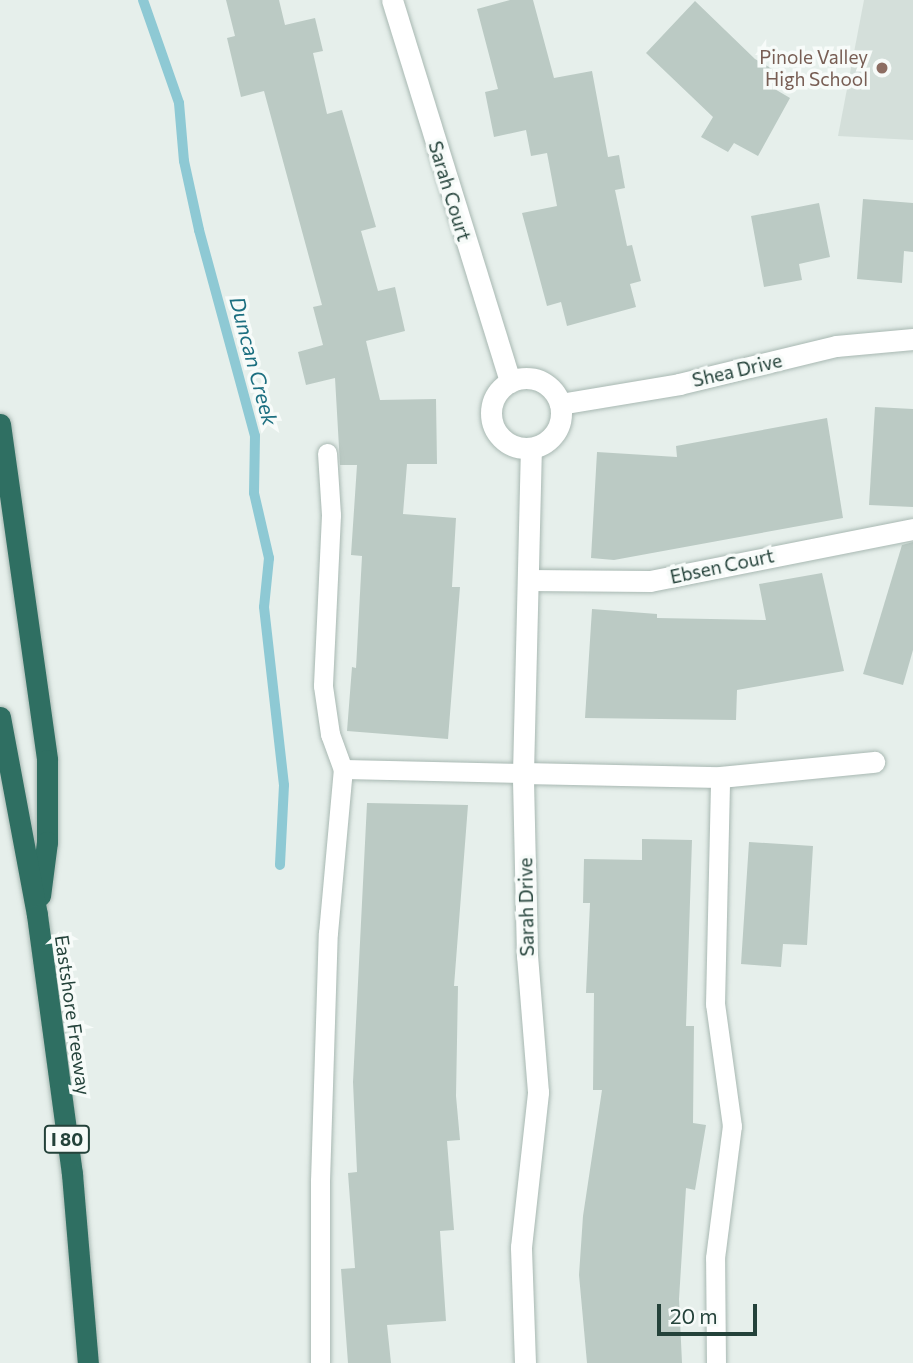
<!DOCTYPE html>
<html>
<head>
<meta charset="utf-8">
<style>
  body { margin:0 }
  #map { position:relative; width:913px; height:1363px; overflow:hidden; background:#e6efeb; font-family:Commissioner,sans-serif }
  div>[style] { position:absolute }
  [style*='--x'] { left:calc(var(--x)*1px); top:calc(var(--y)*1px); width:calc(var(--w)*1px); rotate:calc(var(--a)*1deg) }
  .built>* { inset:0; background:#d4dfda }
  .stream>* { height:10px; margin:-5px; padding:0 5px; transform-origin:5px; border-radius:5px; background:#8ec9d4 }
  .building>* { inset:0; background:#bbcac4 }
  .roads { filter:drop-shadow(0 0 2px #a8b8b2) drop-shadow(0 0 2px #a8b8b2) }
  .lane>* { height:19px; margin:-9.5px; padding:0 9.5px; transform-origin:9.5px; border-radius:9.5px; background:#fff }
  .street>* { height:21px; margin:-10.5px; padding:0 10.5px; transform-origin:10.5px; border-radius:10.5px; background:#fff }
  .street>.ring { margin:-10.5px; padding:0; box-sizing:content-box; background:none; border:21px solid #fff; border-radius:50% }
  .highway>* { height:21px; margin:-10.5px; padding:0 10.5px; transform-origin:10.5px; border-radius:10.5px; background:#2f6f62 }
  .dots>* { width:19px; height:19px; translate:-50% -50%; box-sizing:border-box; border:4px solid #f7fbf9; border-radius:50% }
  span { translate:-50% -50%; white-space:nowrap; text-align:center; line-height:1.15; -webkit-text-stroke:7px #f7fbf9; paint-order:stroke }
  .shield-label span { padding:2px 5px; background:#f7fbf9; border:2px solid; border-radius:5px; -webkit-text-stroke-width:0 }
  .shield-label { font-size:18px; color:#24423a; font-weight:700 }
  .education-label { font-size:19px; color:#785e54 }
  .right { translate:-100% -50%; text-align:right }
  .street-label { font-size:19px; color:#24423a }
  .water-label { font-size:21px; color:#1c6f80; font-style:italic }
  .scale { position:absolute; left:657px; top:1304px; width:100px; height:32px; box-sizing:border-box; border:4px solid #24423a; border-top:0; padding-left:9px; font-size:21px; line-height:24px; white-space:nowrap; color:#24423a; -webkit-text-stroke:5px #f7fbf9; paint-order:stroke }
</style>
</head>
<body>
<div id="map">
  <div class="built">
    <div style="clip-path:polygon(864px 0,913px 0,913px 140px,838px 136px)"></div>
  </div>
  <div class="stream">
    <div style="--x:143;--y:0;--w:109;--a:70.7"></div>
    <div style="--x:179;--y:103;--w:58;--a:85.1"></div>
    <div style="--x:184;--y:161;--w:71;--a:77.7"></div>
    <div style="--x:199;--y:230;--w:213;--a:74.8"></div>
    <div style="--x:255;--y:436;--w:57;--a:91"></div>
    <div style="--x:254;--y:493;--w:67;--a:77"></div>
    <div style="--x:269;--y:558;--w:49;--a:95.8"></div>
    <div style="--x:264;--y:607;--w:179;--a:83.6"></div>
    <div style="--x:284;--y:785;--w:80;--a:92.9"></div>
  </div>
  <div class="building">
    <div style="clip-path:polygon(226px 0,279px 0,285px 25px,315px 18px,323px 51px,313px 53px,327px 114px,342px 110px,376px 227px,361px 231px,378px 291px,395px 287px,405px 331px,366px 341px,380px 400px,436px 399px,437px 464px,407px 464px,403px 514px,456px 518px,452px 587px,460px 587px,448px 739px,347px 731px,352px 667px,356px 668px,362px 556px,351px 555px,357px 465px,340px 465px,335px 378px,306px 385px,298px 352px,323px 345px,313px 307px,322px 305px,264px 91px,241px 97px,227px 38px,235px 36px)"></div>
    <div style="clip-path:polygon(510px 0,533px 0,554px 78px,592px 71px,608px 157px,619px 155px,625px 188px,615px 190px,627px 246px,632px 245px,641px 281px,630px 284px,636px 307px,567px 326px,561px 302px,547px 306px,522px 213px,557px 206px,547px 153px,531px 156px,526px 130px,494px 137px,485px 92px,498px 89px,477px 9px)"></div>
    <div style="clip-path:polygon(695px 1px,755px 59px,781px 74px,773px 88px,790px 98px,758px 156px,734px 143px,728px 152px,701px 137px,713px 117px,646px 53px)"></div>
    <div style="clip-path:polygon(863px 199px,913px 203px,913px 252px,904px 251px,902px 283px,857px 279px)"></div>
    <div style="clip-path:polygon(819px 203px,830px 257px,799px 264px,802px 280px,764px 287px,751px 216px)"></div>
    <div style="clip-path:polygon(875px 407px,913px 409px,913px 507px,869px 505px)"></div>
    <div style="clip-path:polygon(827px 418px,843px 518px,614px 560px,591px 558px,597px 452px,677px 457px,676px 446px)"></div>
    <div style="clip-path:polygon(913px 542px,913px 650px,903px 685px,863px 674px,902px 545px)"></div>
    <div style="clip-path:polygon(822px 573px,844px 671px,737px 690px,736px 720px,585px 718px,592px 609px,657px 614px,657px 618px,766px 620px,759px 584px)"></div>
    <div style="clip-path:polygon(367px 803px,468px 805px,454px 986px,458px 986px,456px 1096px,460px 1140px,447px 1141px,454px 1230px,440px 1231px,446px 1321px,387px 1325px,391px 1363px,348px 1363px,341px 1269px,355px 1268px,348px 1173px,357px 1172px,353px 1082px)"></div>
    <div style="clip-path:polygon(642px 839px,692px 840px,686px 1026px,694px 1026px,693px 1123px,706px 1125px,695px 1190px,686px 1188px,679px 1299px,682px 1363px,587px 1363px,579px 1275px,583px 1216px,602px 1090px,593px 1090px,594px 993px,586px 993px,590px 903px,583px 903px,584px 859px,642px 860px)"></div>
    <div style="clip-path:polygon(749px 842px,813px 846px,807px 945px,783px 944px,781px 967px,741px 964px)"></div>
  </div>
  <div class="roads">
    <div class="lane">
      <div style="--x:327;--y:453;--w:62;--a:86.3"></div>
      <div style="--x:331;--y:515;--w:171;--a:92.7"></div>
      <div style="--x:323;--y:686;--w:49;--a:81.7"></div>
      <div style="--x:330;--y:734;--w:37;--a:70"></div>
      <div style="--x:343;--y:769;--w:180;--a:1.3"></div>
      <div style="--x:320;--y:1363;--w:182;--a:-90"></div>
      <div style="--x:320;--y:1181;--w:248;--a:-88.2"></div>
      <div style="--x:328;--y:933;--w:165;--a:-84.8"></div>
      <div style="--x:716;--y:1363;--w:105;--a:-90.5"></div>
      <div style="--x:715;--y:1258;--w:133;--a:-82.7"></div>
      <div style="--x:732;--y:1126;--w:123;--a:-97.9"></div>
      <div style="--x:715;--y:1004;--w:227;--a:-88.7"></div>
    </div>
    <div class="street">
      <div style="--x:392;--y:0;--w:400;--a:72.8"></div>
      <div class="ring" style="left:491px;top:378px;width:49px;height:49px"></div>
      <div style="--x:560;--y:404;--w:121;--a:-9.5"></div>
      <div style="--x:679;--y:384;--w:162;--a:-13.6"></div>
      <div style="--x:836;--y:346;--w:77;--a:-5.2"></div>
      <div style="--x:528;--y:580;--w:122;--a:0.5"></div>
      <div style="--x:650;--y:581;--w:268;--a:-11.2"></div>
      <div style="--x:523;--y:773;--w:197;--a:1.2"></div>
      <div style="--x:720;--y:777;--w:155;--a:-5.6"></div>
      <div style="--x:525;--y:1363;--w:116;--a:-92"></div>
      <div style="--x:521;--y:1247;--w:156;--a:-83.7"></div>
      <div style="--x:538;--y:1092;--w:136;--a:-94.6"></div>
      <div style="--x:527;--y:956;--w:183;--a:-91.3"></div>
      <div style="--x:523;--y:773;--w:324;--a:-88.6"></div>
    </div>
    <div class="highway">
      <div style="--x:0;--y:424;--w:339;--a:82"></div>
      <div style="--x:47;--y:760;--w:82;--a:90"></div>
      <div style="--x:47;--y:842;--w:54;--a:97.4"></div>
      <div style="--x:0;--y:717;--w:201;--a:79.4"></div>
      <div style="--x:37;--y:915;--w:261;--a:82.3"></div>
      <div style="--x:72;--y:1174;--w:190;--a:85.2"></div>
    </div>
  </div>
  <div class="dots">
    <div style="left:882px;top:68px;background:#8d6e63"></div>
  </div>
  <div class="shield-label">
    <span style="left:67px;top:1139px">I 80</span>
  </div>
  <div class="education-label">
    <span class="right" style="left:868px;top:68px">Pinole Valley<br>High School</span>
  </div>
  <div class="street-label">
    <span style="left:450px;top:191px;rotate:73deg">Sarah Court</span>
    <span style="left:737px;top:370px;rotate:-13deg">Shea Drive</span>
    <span style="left:722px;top:566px;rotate:-12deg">Ebsen Court</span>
    <span style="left:526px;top:907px;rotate:-91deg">Sarah Drive</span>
    <span style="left:73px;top:1015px;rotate:82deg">Eastshore Freeway</span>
  </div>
  <div class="water-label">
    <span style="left:254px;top:361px;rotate:75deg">Duncan Creek</span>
  </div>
  <div class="scale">20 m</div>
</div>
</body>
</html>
